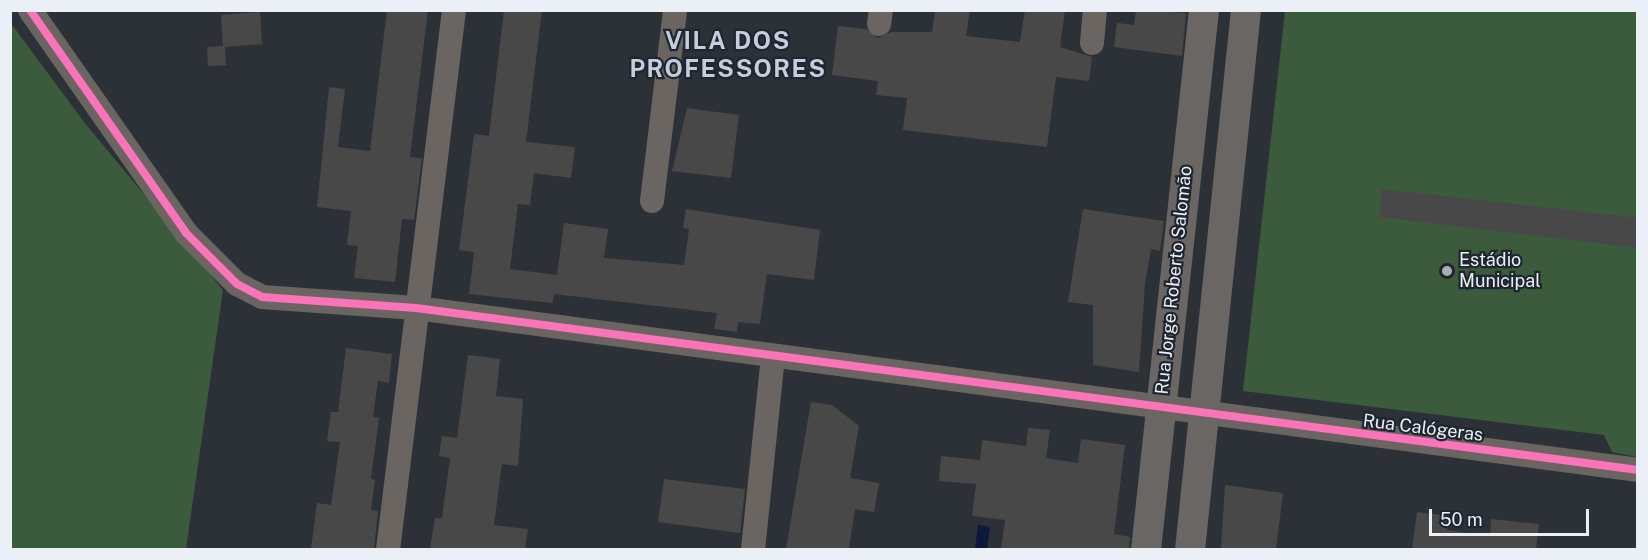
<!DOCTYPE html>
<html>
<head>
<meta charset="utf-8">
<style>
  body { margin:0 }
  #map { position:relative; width:1648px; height:560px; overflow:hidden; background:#2c3137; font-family:"Public Sans",sans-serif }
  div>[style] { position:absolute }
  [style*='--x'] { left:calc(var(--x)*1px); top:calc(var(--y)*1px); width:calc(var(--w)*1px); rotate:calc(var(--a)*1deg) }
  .green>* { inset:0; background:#3b5b3c }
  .water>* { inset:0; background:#0b193c }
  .building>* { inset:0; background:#484849 }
  .minor>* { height:24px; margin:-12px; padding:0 12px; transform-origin:12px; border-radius:12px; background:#6b6562 }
  .major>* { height:30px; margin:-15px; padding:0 15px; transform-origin:15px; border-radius:15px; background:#6a6664 }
  .cycleway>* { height:8px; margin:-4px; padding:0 4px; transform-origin:4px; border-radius:4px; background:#fb73b8 }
  .dots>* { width:16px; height:16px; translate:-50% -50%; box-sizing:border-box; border:3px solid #1f2630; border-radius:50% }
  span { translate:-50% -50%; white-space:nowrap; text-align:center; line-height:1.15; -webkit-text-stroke:4.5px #1f2630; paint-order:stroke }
  .poi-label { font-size:18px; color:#ebf0f7 }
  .left { translate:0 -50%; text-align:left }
  .street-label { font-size:18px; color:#ebf0f7 }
  .district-label { font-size:24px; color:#c4cedc; font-weight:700; letter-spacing:1.5px }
  .frame { position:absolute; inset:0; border:12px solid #ebf0f7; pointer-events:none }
  .scale { position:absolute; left:1429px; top:509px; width:160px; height:27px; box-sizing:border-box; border:3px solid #ebf0f7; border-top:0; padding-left:8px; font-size:18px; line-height:21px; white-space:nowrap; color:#ebf0f7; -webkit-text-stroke:4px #1f2630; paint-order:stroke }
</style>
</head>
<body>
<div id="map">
  <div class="green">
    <div style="clip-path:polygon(1285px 11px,1637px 11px,1637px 457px,1612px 452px,1604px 435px,1243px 391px)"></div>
    <div style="clip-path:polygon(10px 22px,84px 122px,223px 290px,186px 549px,11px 549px)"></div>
  </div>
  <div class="water">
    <div style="clip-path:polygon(978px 525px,990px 527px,987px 549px,975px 549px)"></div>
  </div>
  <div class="building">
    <div style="clip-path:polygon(387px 10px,428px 10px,410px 157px,422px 158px,414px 220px,402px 219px,395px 282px,354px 278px,358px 246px,347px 245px,351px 211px,317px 207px,329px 87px,345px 89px,338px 147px,370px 151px)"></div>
    <div style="clip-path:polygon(504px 10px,542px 10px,526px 142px,575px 147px,571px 178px,534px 173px,530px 205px,518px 204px,510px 269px,557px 275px,564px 223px,608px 229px,604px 258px,684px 265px,689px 229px,683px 228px,686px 209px,820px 230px,814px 280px,767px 274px,760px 324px,738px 322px,737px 332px,714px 329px,717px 313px,554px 294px,553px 303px,469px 294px,474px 252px,459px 250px,474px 134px,489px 136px)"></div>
    <div style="clip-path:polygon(935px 10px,970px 10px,966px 36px,1020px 42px,1025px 10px,1065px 10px,1060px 47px,1092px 57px,1089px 81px,1056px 77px,1047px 147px,903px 130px,907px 98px,876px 95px,878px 81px,832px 75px,838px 26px,866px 29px,878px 38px,891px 32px,932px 32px)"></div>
    <div style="clip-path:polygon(1136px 10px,1186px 13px,1182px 56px,1114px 47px,1117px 23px,1134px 25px)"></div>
    <div style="clip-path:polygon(260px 12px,262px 44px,225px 47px,226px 65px,208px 66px,207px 47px,223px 46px,221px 15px)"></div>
    <div style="clip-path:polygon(687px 108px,739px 115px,731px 178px,672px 171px)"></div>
    <div style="clip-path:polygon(1382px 189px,1638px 218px,1638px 248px,1379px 217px)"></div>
    <div style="clip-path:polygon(1083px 209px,1164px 221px,1160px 251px,1151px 249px,1145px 284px,1139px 372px,1093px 365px,1093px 305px,1068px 302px)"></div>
    <div style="clip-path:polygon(346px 348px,392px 354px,389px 383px,378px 381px,373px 417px,379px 418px,371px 479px,375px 480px,371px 510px,378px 511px,374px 549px,311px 549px,317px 503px,331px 505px,340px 442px,327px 441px,331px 412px,338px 412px)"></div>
    <div style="clip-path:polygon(468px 355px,500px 359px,496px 396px,523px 399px,518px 466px,502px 464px,494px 525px,528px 529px,525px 549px,430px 549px,435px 518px,442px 518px,450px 458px,439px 456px,442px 436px,457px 438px)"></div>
    <div style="clip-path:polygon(811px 402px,832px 405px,859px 426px,850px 478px,879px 483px,874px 512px,855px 509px,849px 548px,786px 549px)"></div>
    <div style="clip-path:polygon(1028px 428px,1050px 430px,1046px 458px,1078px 463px,1081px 439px,1125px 445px,1114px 534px,1130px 537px,1129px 549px,1001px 549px,1005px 520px,972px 516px,976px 484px,939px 481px,941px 456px,980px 460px,982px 440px,1026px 446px)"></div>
    <div style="clip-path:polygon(664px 479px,745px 489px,740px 533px,658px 522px)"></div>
    <div style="clip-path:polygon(1225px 485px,1283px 493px,1276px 549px,1221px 548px)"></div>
    <div style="clip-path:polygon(1417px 512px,1449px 516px,1447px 530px,1490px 536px,1491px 519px,1539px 524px,1536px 549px,1412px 549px)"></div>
  </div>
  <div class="minor">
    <div style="--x:30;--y:10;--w:272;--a:55"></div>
    <div style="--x:186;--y:233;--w:72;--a:45"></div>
    <div style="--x:237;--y:284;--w:28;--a:27"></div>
    <div style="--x:262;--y:297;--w:154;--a:4.1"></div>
    <div style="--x:416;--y:308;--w:1233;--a:7.55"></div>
    <div style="--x:879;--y:24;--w:14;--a:-82"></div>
    <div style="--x:1092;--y:43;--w:33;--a:-85"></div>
    <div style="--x:652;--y:201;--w:192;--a:-83.1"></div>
    <div style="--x:388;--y:550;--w:544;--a:-83.03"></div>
    <div style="--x:753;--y:550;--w:194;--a:-84.1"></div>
  </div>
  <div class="major">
    <div style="--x:1146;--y:550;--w:543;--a:-83.87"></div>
    <div style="--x:1190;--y:550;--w:543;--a:-84.08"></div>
  </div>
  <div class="cycleway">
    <div style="--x:30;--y:10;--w:272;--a:55"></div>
    <div style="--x:186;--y:233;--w:72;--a:45"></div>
    <div style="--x:237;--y:284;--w:28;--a:27"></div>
    <div style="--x:262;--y:297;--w:154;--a:4.1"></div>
    <div style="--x:416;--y:308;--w:1233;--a:7.55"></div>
  </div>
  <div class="dots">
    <div style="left:1447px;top:271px;background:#a8adb4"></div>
  </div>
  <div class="poi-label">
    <span class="left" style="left:1459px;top:271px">Estádio<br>Municipal</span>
  </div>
  <div class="street-label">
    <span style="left:1174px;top:280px;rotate:-84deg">Rua Jorge Roberto Salomão</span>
    <span style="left:1423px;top:428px;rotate:7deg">Rua Calógeras</span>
  </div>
  <div class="district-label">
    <span style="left:728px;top:55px">VILA DOS<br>PROFESSORES</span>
  </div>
  <div class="frame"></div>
  <div class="scale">50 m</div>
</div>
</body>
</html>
